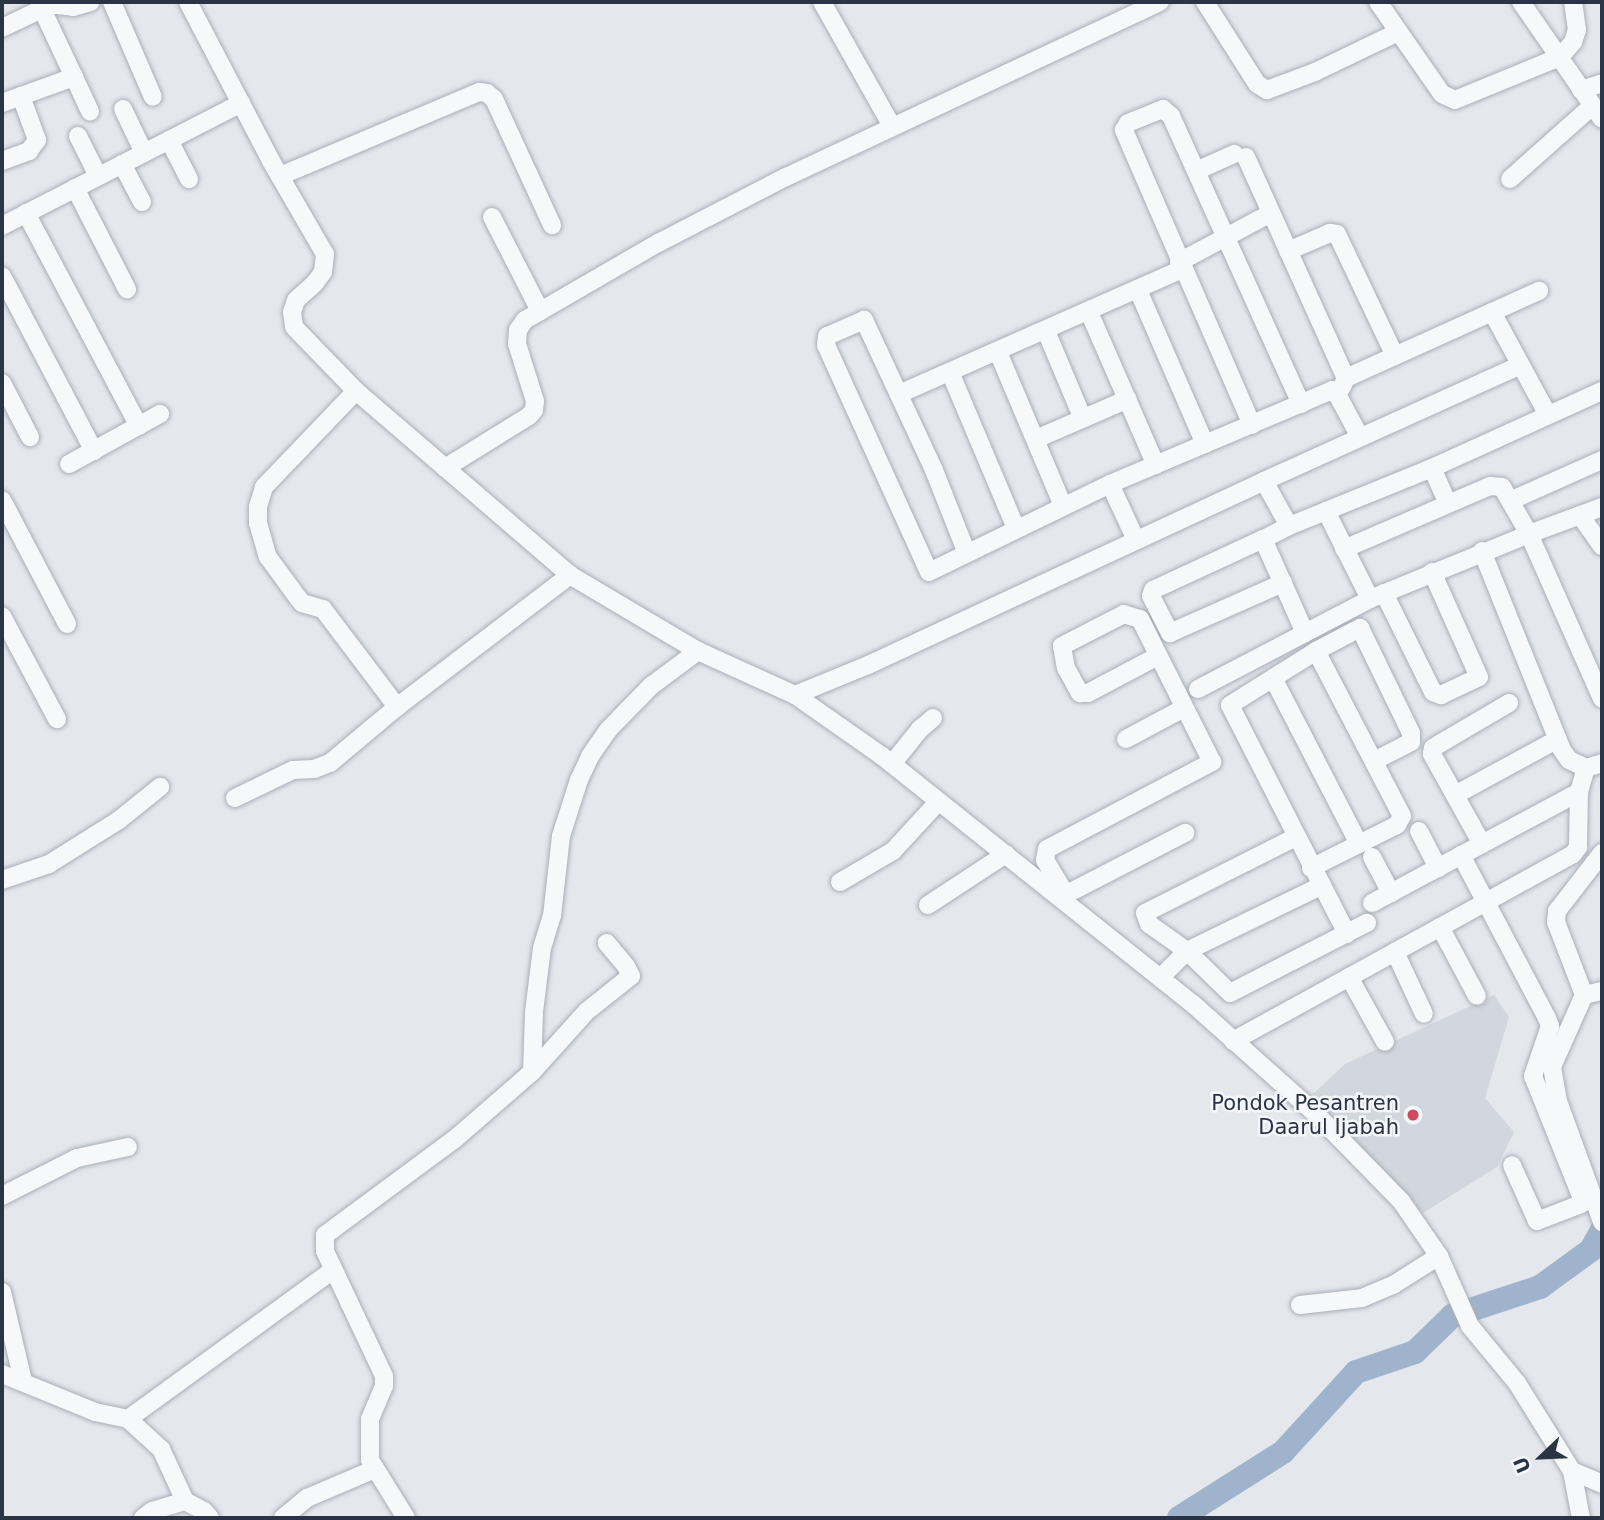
<!DOCTYPE html>
<html>
<head>
<meta charset="utf-8">
<style>
  body { margin:0 }
  #map { position:relative; width:1604px; height:1520px; overflow:hidden; background:#e4e7ec; font-family:"DejaVu Sans",sans-serif }
  div>[style] { position:absolute }
  [style*='--x'] { left:calc(var(--x)*1px); top:calc(var(--y)*1px); width:calc(var(--w)*1px); rotate:calc(var(--a)*1deg) }
  .built>* { inset:0; background:#d2d6de }
  .river>* { height:24px; margin:-12px; padding:0 12px; transform-origin:12px; border-radius:12px; background:#9fb4cc }
  .roads { filter:drop-shadow(0 0 2px #a9aeb7) drop-shadow(0 0 2px #a9aeb7) }
  .minor>* { height:18px; margin:-9px; padding:0 9px; transform-origin:9px; border-radius:9px; background:#f7f8fa }
  .dots>* { width:19px; height:19px; translate:-50% -50%; box-sizing:border-box; border:4px solid #f4f6f9; border-radius:50% }
  span { translate:-50% -50%; white-space:nowrap; text-align:center; line-height:1.15; -webkit-text-stroke:5px #f4f6f9; paint-order:stroke }
  .poi-label { font-size:21px; color:#2b3445 }
  .right { translate:-100% -50%; text-align:right }
  .frame { position:absolute; inset:0; border:4px solid #2b3445; pointer-events:none }
  .north { position:absolute; left:1506px; top:1422px; width:70px; height:70px; -webkit-text-stroke:5px #f4f6f9; paint-order:stroke; rotate:247deg; font-size:19px; font-weight:700; line-height:28px; text-align:center; color:#2b3445 }
  .north::after { content:''; display:block; margin:auto; width:24px; height:32px; background:#2b3445; clip-path:polygon(50% 0,100% 100%,50% 72%,0 100%) }
</style>
</head>
<body>
<div id="map">
  <div class="built">
    <div style="clip-path:polygon(1494px 995px,1509px 1017px,1485px 1098px,1514px 1132px,1497px 1167px,1423px 1213px,1309px 1098px,1345px 1064px)"></div>
  </div>
  <div class="river">
    <div style="--x:1179;--y:1518;--w:123;--a:-32.4"></div>
    <div style="--x:1283;--y:1452;--w:108;--a:-47.6"></div>
    <div style="--x:1356;--y:1372;--w:62;--a:-18.7"></div>
    <div style="--x:1415;--y:1352;--w:52;--a:-44.2"></div>
    <div style="--x:1452;--y:1316;--w:93;--a:-18.2"></div>
    <div style="--x:1540;--y:1287;--w:63;--a:-36"></div>
    <div style="--x:1591;--y:1250;--w:23;--a:-61"></div>
  </div>
  <div class="roads">
    <div class="minor">
      <div style="--x:57;--y:2;--w:4;--a:56"></div>
      <div style="--x:59;--y:5;--w:14;--a:8"></div>
      <div style="--x:73;--y:7;--w:18;--a:-16"></div>
      <div style="--x:112;--y:2;--w:103;--a:66.7"></div>
      <div style="--x:188;--y:2;--w:179;--a:62.4"></div>
      <div style="--x:271;--y:161;--w:108;--a:59.9"></div>
      <div style="--x:325;--y:254;--w:18;--a:96"></div>
      <div style="--x:323;--y:272;--w:14;--a:126"></div>
      <div style="--x:315;--y:283;--w:25;--a:138"></div>
      <div style="--x:296;--y:300;--w:13;--a:108"></div>
      <div style="--x:292;--y:312;--w:15;--a:82"></div>
      <div style="--x:294;--y:327;--w:89;--a:45.9"></div>
      <div style="--x:356;--y:391;--w:282;--a:40.7"></div>
      <div style="--x:570;--y:575;--w:149;--a:30.7"></div>
      <div style="--x:698;--y:651;--w:107;--a:24.4"></div>
      <div style="--x:795;--y:695;--w:106;--a:35"></div>
      <div style="--x:882;--y:756;--w:398;--a:38.6"></div>
      <div style="--x:1193;--y:1004;--w:165;--a:41.8"></div>
      <div style="--x:1316;--y:1114;--w:122;--a:45.7"></div>
      <div style="--x:1401;--y:1201;--w:67;--a:55.4"></div>
      <div style="--x:1439;--y:1256;--w:77;--a:66.1"></div>
      <div style="--x:1470;--y:1326;--w:74;--a:50.5"></div>
      <div style="--x:1517;--y:1383;--w:104;--a:58"></div>
      <div style="--x:1572;--y:1471;--w:33;--a:23"></div>
      <div style="--x:822;--y:2;--w:142;--a:60.6"></div>
      <div style="--x:1205;--y:2;--w:97;--a:57.6"></div>
      <div style="--x:1257;--y:84;--w:12;--a:31"></div>
      <div style="--x:1267;--y:90;--w:51;--a:-20.6"></div>
      <div style="--x:1315;--y:72;--w:92;--a:-25.7"></div>
      <div style="--x:1378;--y:2;--w:112;--a:55.2"></div>
      <div style="--x:1442;--y:94;--w:14;--a:25"></div>
      <div style="--x:1455;--y:100;--w:113;--a:-22.3"></div>
      <div style="--x:1560;--y:57;--w:20;--a:-49"></div>
      <div style="--x:1573;--y:42;--w:13;--a:-72"></div>
      <div style="--x:1577;--y:30;--w:28;--a:-98"></div>
      <div style="--x:1521;--y:2;--w:142;--a:55.3"></div>
      <div style="--x:42;--y:9;--w:75;--a:64.8"></div>
      <div style="--x:2;--y:28;--w:53;--a:-25.6"></div>
      <div style="--x:50;--y:5;--w:9;--a:0"></div>
      <div style="--x:1581;--y:90;--w:22;--a:-18"></div>
      <div style="--x:2;--y:103;--w:77;--a:-19.9"></div>
      <div style="--x:74;--y:77;--w:38;--a:65"></div>
      <div style="--x:123;--y:109;--w:49;--a:64.5"></div>
      <div style="--x:78;--y:136;--w:45;--a:63.4"></div>
      <div style="--x:169;--y:140;--w:44;--a:62.9"></div>
      <div style="--x:1246;--y:157;--w:243;--a:65.7"></div>
      <div style="--x:2;--y:161;--w:29;--a:-20"></div>
      <div style="--x:29;--y:151;--w:14;--a:-54"></div>
      <div style="--x:37;--y:140;--w:47;--a:-110"></div>
      <div style="--x:122;--y:164;--w:43;--a:62.2"></div>
      <div style="--x:1196;--y:171;--w:42;--a:-24.1"></div>
      <div style="--x:280;--y:176;--w:216;--a:-22.9"></div>
      <div style="--x:479;--y:92;--w:8;--a:7"></div>
      <div style="--x:487;--y:93;--w:9;--a:41"></div>
      <div style="--x:494;--y:99;--w:139;--a:65.3"></div>
      <div style="--x:1510;--y:179;--w:108;--a:-41.6"></div>
      <div style="--x:75;--y:188;--w:114;--a:62.8"></div>
      <div style="--x:26;--y:213;--w:241;--a:62.1"></div>
      <div style="--x:492;--y:217;--w:106;--a:62.9"></div>
      <div style="--x:2;--y:226;--w:269;--a:-27.2"></div>
      <div style="--x:1288;--y:251;--w:46;--a:-23.2"></div>
      <div style="--x:1330;--y:233;--w:7;--a:8"></div>
      <div style="--x:1337;--y:234;--w:135;--a:64.6"></div>
      <div style="--x:1179;--y:262;--w:104;--a:-28"></div>
      <div style="--x:2;--y:276;--w:198;--a:62.3"></div>
      <div style="--x:1138;--y:290;--w:168;--a:66.5"></div>
      <div style="--x:1089;--y:312;--w:167;--a:66.4"></div>
      <div style="--x:1492;--y:312;--w:117;--a:61.5"></div>
      <div style="--x:1046;--y:331;--w:95;--a:67.2"></div>
      <div style="--x:998;--y:352;--w:167;--a:67.1"></div>
      <div style="--x:950;--y:372;--w:169;--a:67.1"></div>
      <div style="--x:2;--y:383;--w:61;--a:62.6"></div>
      <div style="--x:1342;--y:387;--w:10;--a:-66"></div>
      <div style="--x:1346;--y:378;--w:212;--a:-24.3"></div>
      <div style="--x:356;--y:391;--w:133;--a:133.8"></div>
      <div style="--x:264;--y:487;--w:21;--a:107"></div>
      <div style="--x:258;--y:507;--w:16;--a:90"></div>
      <div style="--x:258;--y:523;--w:35;--a:74"></div>
      <div style="--x:268;--y:557;--w:51;--a:53.8"></div>
      <div style="--x:298;--y:598;--w:6;--a:51"></div>
      <div style="--x:302;--y:603;--w:22;--a:16"></div>
      <div style="--x:323;--y:609;--w:123;--a:52.9"></div>
      <div style="--x:899;--y:394;--w:309;--a:-23.8"></div>
      <div style="--x:1252;--y:425;--w:322;--a:-113.5"></div>
      <div style="--x:1124;--y:130;--w:8;--a:-60"></div>
      <div style="--x:1128;--y:123;--w:38;--a:-22"></div>
      <div style="--x:1163;--y:109;--w:11;--a:41"></div>
      <div style="--x:1171;--y:116;--w:316;--a:65.7"></div>
      <div style="--x:1036;--y:439;--w:100;--a:-23.5"></div>
      <div style="--x:69;--y:464;--w:104;--a:-28.8"></div>
      <div style="--x:445;--y:468;--w:99;--a:-31.8"></div>
      <div style="--x:529;--y:416;--w:8;--a:-50"></div>
      <div style="--x:534;--y:410;--w:9;--a:-84"></div>
      <div style="--x:535;--y:401;--w:60;--a:-107.5"></div>
      <div style="--x:517;--y:344;--w:14;--a:-86"></div>
      <div style="--x:518;--y:330;--w:12;--a:-55"></div>
      <div style="--x:525;--y:320;--w:154;--a:-30.1"></div>
      <div style="--x:658;--y:243;--w:144;--a:-27.3"></div>
      <div style="--x:786;--y:177;--w:413;--a:-25.1"></div>
      <div style="--x:1432;--y:468;--w:39;--a:66"></div>
      <div style="--x:1264;--y:481;--w:51;--a:60.9"></div>
      <div style="--x:1289;--y:526;--w:154;--a:-22.1"></div>
      <div style="--x:1432;--y:468;--w:187;--a:-24.4"></div>
      <div style="--x:1110;--y:484;--w:62;--a:65.1"></div>
      <div style="--x:2;--y:500;--w:140;--a:62.3"></div>
      <div style="--x:1512;--y:500;--w:98;--a:-24"></div>
      <div style="--x:1326;--y:511;--w:98;--a:63.4"></div>
      <div style="--x:1370;--y:599;--w:172;--a:-22.2"></div>
      <div style="--x:1529;--y:534;--w:180;--a:66.1"></div>
      <div style="--x:1580;--y:515;--w:38;--a:55"></div>
      <div style="--x:1289;--y:526;--w:29;--a:153"></div>
      <div style="--x:1263;--y:539;--w:103;--a:65.9"></div>
      <div style="--x:1263;--y:539;--w:121;--a:155.1"></div>
      <div style="--x:1153;--y:590;--w:6;--a:108"></div>
      <div style="--x:1151;--y:596;--w:42;--a:62.8"></div>
      <div style="--x:1170;--y:633;--w:124;--a:-23.9"></div>
      <div style="--x:1344;--y:549;--w:159;--a:-23.3"></div>
      <div style="--x:1490;--y:486;--w:12;--a:5"></div>
      <div style="--x:1502;--y:487;--w:54;--a:60.1"></div>
      <div style="--x:1529;--y:534;--w:78;--a:-20.3"></div>
      <div style="--x:966;--y:551;--w:87;--a:-111.6"></div>
      <div style="--x:934;--y:470;--w:166;--a:-115"></div>
      <div style="--x:864;--y:320;--w:40;--a:156.6"></div>
      <div style="--x:827;--y:336;--w:9;--a:96"></div>
      <div style="--x:826;--y:345;--w:249;--a:65.6"></div>
      <div style="--x:929;--y:572;--w:201;--a:-25.9"></div>
      <div style="--x:1110;--y:484;--w:241;--a:-22.9"></div>
      <div style="--x:1332;--y:390;--w:8;--a:45"></div>
      <div style="--x:1338;--y:396;--w:47;--a:61.8"></div>
      <div style="--x:1482;--y:551;--w:214;--a:68.1"></div>
      <div style="--x:1562;--y:750;--w:12;--a:55"></div>
      <div style="--x:1569;--y:760;--w:19;--a:25"></div>
      <div style="--x:1586;--y:768;--w:17;--a:-17"></div>
      <div style="--x:1384;--y:593;--w:110;--a:63.7"></div>
      <div style="--x:1433;--y:692;--w:9;--a:21"></div>
      <div style="--x:1441;--y:695;--w:42;--a:-25.3"></div>
      <div style="--x:1479;--y:677;--w:115;--a:-114.1"></div>
      <div style="--x:2;--y:616;--w:117;--a:61.9"></div>
      <div style="--x:1273;--y:678;--w:187;--a:62.6"></div>
      <div style="--x:1198;--y:689;--w:194;--a:-27.6"></div>
      <div style="--x:795;--y:695;--w:79;--a:-22.3"></div>
      <div style="--x:868;--y:665;--w:437;--a:-24.9"></div>
      <div style="--x:1264;--y:481;--w:280;--a:-24.3"></div>
      <div style="--x:1126;--y:739;--w:66;--a:-28.1"></div>
      <div style="--x:892;--y:764;--w:45;--a:-51.3"></div>
      <div style="--x:920;--y:729;--w:17;--a:-40"></div>
      <div style="--x:1455;--y:795;--w:117;--a:-28.5"></div>
      <div style="--x:235;--y:798;--w:64;--a:-25.8"></div>
      <div style="--x:293;--y:770;--w:21;--a:-3"></div>
      <div style="--x:314;--y:769;--w:17;--a:-21"></div>
      <div style="--x:330;--y:763;--w:87;--a:-39.9"></div>
      <div style="--x:397;--y:707;--w:218;--a:-37.3"></div>
      <div style="--x:1419;--y:831;--w:42;--a:62.8"></div>
      <div style="--x:1296;--y:837;--w:169;--a:153.3"></div>
      <div style="--x:1145;--y:913;--w:12;--a:70"></div>
      <div style="--x:1149;--y:924;--w:47;--a:35.4"></div>
      <div style="--x:1187;--y:951;--w:60;--a:44.3"></div>
      <div style="--x:1230;--y:993;--w:154;--a:-27.1"></div>
      <div style="--x:1482;--y:844;--w:103;--a:-119.1"></div>
      <div style="--x:1432;--y:754;--w:6;--a:-81"></div>
      <div style="--x:1433;--y:748;--w:9;--a:-32"></div>
      <div style="--x:1441;--y:743;--w:79;--a:-30.5"></div>
      <div style="--x:1602;--y:853;--w:73;--a:127.8"></div>
      <div style="--x:1557;--y:911;--w:11;--a:95"></div>
      <div style="--x:1556;--y:922;--w:78;--a:69"></div>
      <div style="--x:1584;--y:995;--w:79;--a:114"></div>
      <div style="--x:1552;--y:1067;--w:35;--a:80"></div>
      <div style="--x:1558;--y:1101;--w:129;--a:70"></div>
      <div style="--x:1461;--y:855;--w:184;--a:62.2"></div>
      <div style="--x:1547;--y:1018;--w:9;--a:69"></div>
      <div style="--x:1550;--y:1026;--w:53;--a:108.8"></div>
      <div style="--x:1533;--y:1076;--w:129;--a:68.2"></div>
      <div style="--x:1581;--y:1196;--w:8;--a:90"></div>
      <div style="--x:1581;--y:1204;--w:47;--a:158.9"></div>
      <div style="--x:1537;--y:1221;--w:61;--a:-114.1"></div>
      <div style="--x:1372;--y:857;--w:41;--a:62.2"></div>
      <div style="--x:1311;--y:868;--w:96;--a:-26.6"></div>
      <div style="--x:1397;--y:825;--w:10;--a:-61"></div>
      <div style="--x:1402;--y:816;--w:186;--a:-117.5"></div>
      <div style="--x:2;--y:880;--w:50;--a:-18.8"></div>
      <div style="--x:49;--y:864;--w:83;--a:-32.2"></div>
      <div style="--x:119;--y:820;--w:53;--a:-38.8"></div>
      <div style="--x:840;--y:882;--w:61;--a:-30.3"></div>
      <div style="--x:893;--y:851;--w:67;--a:-47.4"></div>
      <div style="--x:1066;--y:895;--w:41;--a:-121"></div>
      <div style="--x:1045;--y:860;--w:11;--a:-80"></div>
      <div style="--x:1047;--y:849;--w:187;--a:-27.8"></div>
      <div style="--x:1212;--y:762;--w:160;--a:-116.7"></div>
      <div style="--x:1140;--y:619;--w:17;--a:-163"></div>
      <div style="--x:1124;--y:614;--w:70;--a:152.7"></div>
      <div style="--x:1062;--y:646;--w:22;--a:80"></div>
      <div style="--x:1066;--y:668;--w:29;--a:61"></div>
      <div style="--x:1080;--y:693;--w:8;--a:0"></div>
      <div style="--x:1088;--y:693;--w:79;--a:-27.9"></div>
      <div style="--x:1061;--y:897;--w:140;--a:-27.3"></div>
      <div style="--x:1372;--y:903;--w:235;--a:-28.2"></div>
      <div style="--x:928;--y:905;--w:93;--a:-33.2"></div>
      <div style="--x:1440;--y:927;--w:78;--a:61.8"></div>
      <div style="--x:1347;--y:934;--w:257;--a:-117.1"></div>
      <div style="--x:1230;--y:705;--w:102;--a:-32.1"></div>
      <div style="--x:1316;--y:651;--w:50;--a:-27.6"></div>
      <div style="--x:1360;--y:628;--w:117;--a:64.1"></div>
      <div style="--x:1411;--y:733;--w:9;--a:90"></div>
      <div style="--x:1411;--y:742;--w:42;--a:152.8"></div>
      <div style="--x:1395;--y:952;--w:68;--a:64.9"></div>
      <div style="--x:1349;--y:977;--w:74;--a:61"></div>
      <div style="--x:1160;--y:978;--w:38;--a:-45"></div>
      <div style="--x:1187;--y:951;--w:149;--a:-25.9"></div>
      <div style="--x:1584;--y:995;--w:18;--a:-13"></div>
      <div style="--x:1233;--y:1041;--w:388;--a:-28.8"></div>
      <div style="--x:1573;--y:854;--w:9;--a:-54"></div>
      <div style="--x:1578;--y:847;--w:55;--a:-89"></div>
      <div style="--x:1579;--y:792;--w:25;--a:-74"></div>
      <div style="--x:532;--y:1072;--w:82;--a:-48"></div>
      <div style="--x:587;--y:1011;--w:56;--a:-38.5"></div>
      <div style="--x:631;--y:976;--w:11;--a:-117"></div>
      <div style="--x:626;--y:966;--w:30;--a:-130"></div>
      <div style="--x:2;--y:1196;--w:84;--a:-26.9"></div>
      <div style="--x:77;--y:1158;--w:52;--a:-12.2"></div>
      <div style="--x:2;--y:1292;--w:91;--a:76.7"></div>
      <div style="--x:1300;--y:1305;--w:62;--a:-6.4"></div>
      <div style="--x:1362;--y:1298;--w:34;--a:-23"></div>
      <div style="--x:1393;--y:1285;--w:54;--a:-32.2"></div>
      <div style="--x:2;--y:1374;--w:100;--a:22.2"></div>
      <div style="--x:95;--y:1412;--w:34;--a:12"></div>
      <div style="--x:128;--y:1419;--w:45;--a:42.3"></div>
      <div style="--x:161;--y:1449;--w:57;--a:65.2"></div>
      <div style="--x:185;--y:1501;--w:21;--a:28"></div>
      <div style="--x:204;--y:1511;--w:9;--a:49"></div>
      <div style="--x:128;--y:1419;--w:253;--a:-36"></div>
      <div style="--x:1572;--y:1471;--w:48;--a:79.2"></div>
      <div style="--x:143;--y:1518;--w:11;--a:-38"></div>
      <div style="--x:152;--y:1511;--w:34;--a:-17"></div>
      <div style="--x:283;--y:1518;--w:31;--a:-40"></div>
      <div style="--x:307;--y:1498;--w:74;--a:-23.1"></div>
      <div style="--x:406;--y:1518;--w:68;--a:-121.8"></div>
      <div style="--x:370;--y:1460;--w:41;--a:-90"></div>
      <div style="--x:370;--y:1419;--w:36;--a:-67"></div>
      <div style="--x:384;--y:1386;--w:10;--a:-90"></div>
      <div style="--x:384;--y:1376;--w:138;--a:-115.3"></div>
      <div style="--x:325;--y:1251;--w:16;--a:-90"></div>
      <div style="--x:325;--y:1235;--w:163;--a:-36.5"></div>
      <div style="--x:456;--y:1138;--w:101;--a:-41"></div>
      <div style="--x:532;--y:1072;--w:60;--a:-88.1"></div>
      <div style="--x:534;--y:1012;--w:64;--a:-82.9"></div>
      <div style="--x:542;--y:948;--w:34;--a:-73"></div>
      <div style="--x:552;--y:916;--w:81;--a:-83.6"></div>
      <div style="--x:561;--y:836;--w:59;--a:-72.2"></div>
      <div style="--x:579;--y:780;--w:26;--a:-65"></div>
      <div style="--x:590;--y:756;--w:32;--a:-55"></div>
      <div style="--x:608;--y:730;--w:62;--a:-45.7"></div>
      <div style="--x:651;--y:686;--w:59;--a:-36.7"></div>
    </div>
  </div>
  <div class="dots">
    <div style="left:1413px;top:1115px;background:#d1495b"></div>
  </div>
  <div class="poi-label">
    <span class="right" style="left:1399px;top:1115px">Pondok Pesantren<br>Daarul Ijabah</span>
  </div>
  <div class="frame"></div>
  <div class="north">U</div>
</div>
</body>
</html>
